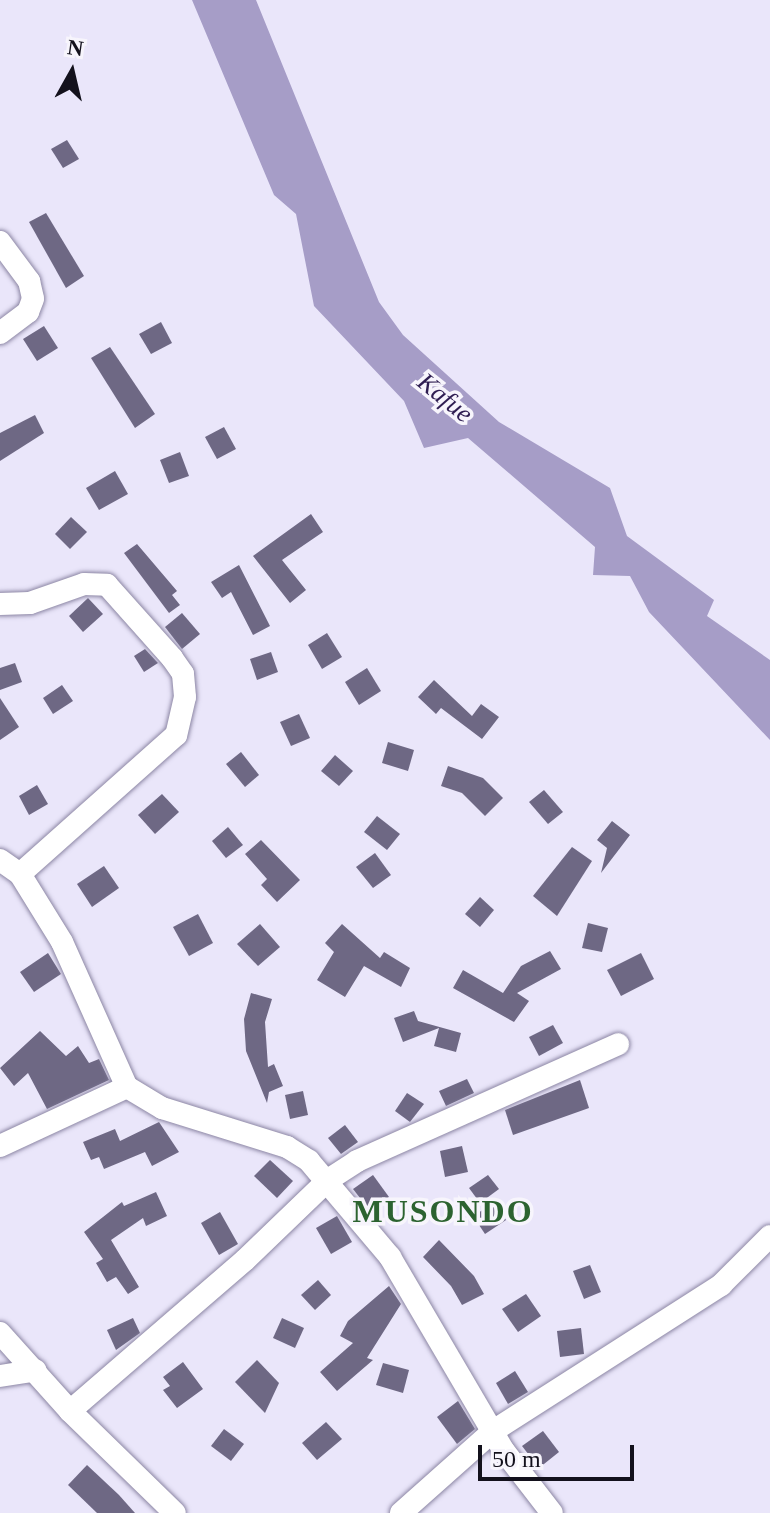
<!DOCTYPE html>
<html>
<head>
<meta charset="utf-8">
<style>
  body { margin:0 }
  #map { position:relative; width:770px; height:1513px; overflow:hidden; background:#eae6fa; font-family:"Times New Roman",serif }
  div>[style] { position:absolute }
  [style*='--x'] { left:calc(var(--x)*1px); top:calc(var(--y)*1px); width:calc(var(--w)*1px); rotate:calc(var(--a)*1deg) }
  .water>* { inset:0; background:#a69dc7 }
  .building>* { inset:0; background:#6e6884 }
  .roads { filter:drop-shadow(0 0 2px #8c86a4) drop-shadow(0 0 2px #8c86a4) }
  .minor>* { height:22px; margin:-11px; padding:0 11px; transform-origin:11px; border-radius:11px; background:#fff }
  span { translate:-50% -50%; white-space:nowrap; text-align:center; line-height:1.15; -webkit-text-stroke:7px #f7f5fc; paint-order:stroke }
  .water-label { font-size:26px; color:#2f1e52; font-style:italic }
  .district-label { font-size:32px; color:#2c6330; font-weight:700; letter-spacing:2px }
  .north { position:absolute; left:32px; top:32px; width:80px; height:80px; -webkit-text-stroke:6px #f7f5fc; paint-order:stroke; rotate:8deg; font-size:22px; font-weight:700; line-height:32px; text-align:center; color:#13111c }
  .north::after { content:''; display:block; margin:auto; width:28px; height:36px; background:#13111c; clip-path:polygon(50% 0,100% 100%,50% 72%,0 100%) }
  .scale { position:absolute; left:478px; top:1445px; width:156px; height:36px; box-sizing:border-box; border:4px solid #13111c; border-top:0; padding-left:10px; font-size:24px; line-height:28px; white-space:nowrap; color:#13111c; -webkit-text-stroke:6px #f7f5fc; paint-order:stroke }
</style>
</head>
<body>
<div id="map">
  <div class="water">
    <div style="clip-path:polygon(192px 0,256px 0,379px 302px,403px 335px,499px 422px,610px 488px,627px 536px,714px 600px,707px 616px,770px 660px,770px 740px,649px 612px,630px 576px,593px 575px,595px 547px,468px 438px,424px 448px,404px 401px,314px 306px,296px 214px,274px 195px)"></div>
  </div>
  <div class="building">
    <div style="clip-path:polygon(67px 140px,79px 159px,63px 168px,51px 149px)"></div>
    <div style="clip-path:polygon(46px 213px,84px 276px,66px 288px,29px 222px)"></div>
    <div style="clip-path:polygon(161px 322px,172px 343px,151px 354px,139px 334px)"></div>
    <div style="clip-path:polygon(44px 326px,58px 348px,37px 361px,23px 339px)"></div>
    <div style="clip-path:polygon(110px 347px,155px 414px,135px 428px,91px 358px)"></div>
    <div style="clip-path:polygon(35px 415px,44px 433px,0 461px,0 433px)"></div>
    <div style="clip-path:polygon(224px 427px,236px 449px,217px 459px,205px 437px)"></div>
    <div style="clip-path:polygon(180px 452px,189px 476px,169px 483px,160px 460px)"></div>
    <div style="clip-path:polygon(115px 471px,128px 494px,99px 510px,86px 488px)"></div>
    <div style="clip-path:polygon(311px 514px,323px 532px,282px 560px,306px 590px,290px 603px,253px 556px)"></div>
    <div style="clip-path:polygon(71px 517px,87px 532px,70px 549px,55px 534px)"></div>
    <div style="clip-path:polygon(137px 544px,177px 591px,172px 595px,180px 605px,169px 613px,124px 553px)"></div>
    <div style="clip-path:polygon(239px 565px,270px 626px,253px 635px,231px 592px,222px 598px,211px 582px)"></div>
    <div style="clip-path:polygon(88px 598px,103px 614px,83px 632px,69px 616px)"></div>
    <div style="clip-path:polygon(182px 613px,200px 634px,182px 649px,165px 627px)"></div>
    <div style="clip-path:polygon(327px 633px,342px 657px,322px 669px,308px 645px)"></div>
    <div style="clip-path:polygon(145px 649px,158px 663px,144px 672px,134px 656px)"></div>
    <div style="clip-path:polygon(271px 652px,278px 672px,257px 680px,250px 659px)"></div>
    <div style="clip-path:polygon(15px 663px,22px 682px,0 690px,0 668px)"></div>
    <div style="clip-path:polygon(367px 668px,381px 691px,359px 705px,345px 682px)"></div>
    <div style="clip-path:polygon(434px 680px,472px 716px,481px 704px,499px 717px,482px 739px,441px 708px,436px 714px,418px 697px)"></div>
    <div style="clip-path:polygon(62px 685px,73px 701px,53px 714px,43px 698px)"></div>
    <div style="clip-path:polygon(0 698px,19px 727px,0 740px)"></div>
    <div style="clip-path:polygon(299px 714px,310px 738px,291px 746px,280px 722px)"></div>
    <div style="clip-path:polygon(388px 742px,414px 750px,408px 771px,382px 763px)"></div>
    <div style="clip-path:polygon(241px 752px,259px 775px,245px 787px,226px 764px)"></div>
    <div style="clip-path:polygon(335px 755px,353px 771px,339px 786px,321px 771px)"></div>
    <div style="clip-path:polygon(448px 766px,483px 778px,503px 798px,485px 816px,462px 793px,441px 786px)"></div>
    <div style="clip-path:polygon(37px 785px,48px 804px,29px 815px,19px 796px)"></div>
    <div style="clip-path:polygon(544px 790px,563px 812px,548px 824px,529px 802px)"></div>
    <div style="clip-path:polygon(162px 794px,179px 812px,155px 834px,138px 815px)"></div>
    <div style="clip-path:polygon(377px 816px,400px 834px,387px 850px,364px 832px)"></div>
    <div style="clip-path:polygon(612px 821px,630px 835px,601px 873px,607px 848px,597px 840px)"></div>
    <div style="clip-path:polygon(228px 827px,243px 845px,226px 858px,212px 841px)"></div>
    <div style="clip-path:polygon(261px 840px,300px 880px,277px 902px,261px 885px,267px 879px,245px 854px)"></div>
    <div style="clip-path:polygon(572px 847px,592px 861px,557px 916px,533px 896px)"></div>
    <div style="clip-path:polygon(375px 853px,391px 875px,373px 888px,356px 867px)"></div>
    <div style="clip-path:polygon(104px 866px,119px 888px,92px 907px,77px 884px)"></div>
    <div style="clip-path:polygon(480px 897px,494px 910px,480px 927px,465px 914px)"></div>
    <div style="clip-path:polygon(198px 914px,213px 943px,189px 956px,173px 927px)"></div>
    <div style="clip-path:polygon(588px 923px,608px 928px,602px 952px,582px 948px)"></div>
    <div style="clip-path:polygon(260px 924px,280px 947px,258px 966px,237px 944px)"></div>
    <div style="clip-path:polygon(342px 924px,380px 958px,384px 952px,410px 968px,401px 987px,364px 966px,345px 997px,317px 980px,334px 952px,325px 943px)"></div>
    <div style="clip-path:polygon(550px 951px,561px 969px,517px 993px,529px 1001px,514px 1022px,453px 988px,463px 970px,503px 993px,521px 966px)"></div>
    <div style="clip-path:polygon(48px 953px,61px 974px,34px 992px,20px 972px)"></div>
    <div style="clip-path:polygon(641px 953px,654px 979px,621px 996px,607px 970px)"></div>
    <div style="clip-path:polygon(251px 993px,272px 999px,265px 1022px,268px 1067px,274px 1064px,283px 1086px,269px 1092px,267px 1103px,246px 1051px,244px 1019px)"></div>
    <div style="clip-path:polygon(414px 1011px,418px 1021px,461px 1033px,456px 1052px,434px 1046px,439px 1028px,403px 1042px,394px 1018px)"></div>
    <div style="clip-path:polygon(553px 1025px,563px 1043px,539px 1056px,529px 1037px)"></div>
    <div style="clip-path:polygon(40px 1031px,66px 1056px,78px 1046px,89px 1063px,99px 1059px,109px 1080px,47px 1109px,28px 1073px,14px 1086px,0 1068px)"></div>
    <div style="clip-path:polygon(467px 1079px,474px 1093px,446px 1106px,439px 1091px)"></div>
    <div style="clip-path:polygon(580px 1080px,589px 1108px,513px 1135px,505px 1110px)"></div>
    <div style="clip-path:polygon(303px 1091px,308px 1115px,290px 1119px,285px 1095px)"></div>
    <div style="clip-path:polygon(407px 1093px,424px 1104px,410px 1122px,395px 1111px)"></div>
    <div style="clip-path:polygon(159px 1122px,179px 1152px,152px 1166px,145px 1152px,104px 1169px,99px 1157px,91px 1160px,83px 1142px,115px 1129px,120px 1141px)"></div>
    <div style="clip-path:polygon(345px 1125px,358px 1142px,341px 1154px,328px 1138px)"></div>
    <div style="clip-path:polygon(462px 1146px,468px 1172px,445px 1177px,440px 1151px)"></div>
    <div style="clip-path:polygon(270px 1160px,293px 1181px,277px 1198px,254px 1176px)"></div>
    <div style="clip-path:polygon(373px 1175px,389px 1197px,370px 1211px,353px 1189px)"></div>
    <div style="clip-path:polygon(488px 1175px,499px 1189px,480px 1203px,469px 1188px)"></div>
    <div style="clip-path:polygon(156px 1192px,167px 1216px,146px 1226px,143px 1218px,111px 1240px,139px 1287px,128px 1294px,116px 1277px,107px 1282px,96px 1263px,103px 1259px,84px 1232px,122px 1202px,124px 1206px)"></div>
    <div style="clip-path:polygon(494px 1203px,506px 1220px,485px 1234px,473px 1216px)"></div>
    <div style="clip-path:polygon(220px 1212px,238px 1244px,219px 1255px,201px 1223px)"></div>
    <div style="clip-path:polygon(337px 1216px,352px 1242px,331px 1254px,316px 1228px)"></div>
    <div style="clip-path:polygon(439px 1240px,474px 1276px,484px 1294px,462px 1305px,451px 1286px,423px 1257px)"></div>
    <div style="clip-path:polygon(590px 1265px,601px 1292px,584px 1299px,573px 1271px)"></div>
    <div style="clip-path:polygon(318px 1280px,331px 1295px,315px 1310px,301px 1295px)"></div>
    <div style="clip-path:polygon(389px 1286px,401px 1304px,367px 1358px,373px 1360px,337px 1391px,320px 1372px,353px 1343px,340px 1336px,348px 1321px)"></div>
    <div style="clip-path:polygon(526px 1294px,541px 1316px,518px 1332px,502px 1309px)"></div>
    <div style="clip-path:polygon(133px 1318px,140px 1333px,116px 1350px,107px 1330px)"></div>
    <div style="clip-path:polygon(282px 1318px,304px 1328px,295px 1348px,273px 1338px)"></div>
    <div style="clip-path:polygon(581px 1328px,584px 1354px,560px 1357px,557px 1331px)"></div>
    <div style="clip-path:polygon(257px 1360px,279px 1383px,265px 1413px,235px 1382px)"></div>
    <div style="clip-path:polygon(183px 1362px,203px 1389px,177px 1408px,163px 1390px,170px 1386px,163px 1377px)"></div>
    <div style="clip-path:polygon(383px 1363px,409px 1370px,403px 1393px,376px 1385px)"></div>
    <div style="clip-path:polygon(515px 1371px,528px 1392px,508px 1404px,496px 1383px)"></div>
    <div style="clip-path:polygon(458px 1401px,475px 1429px,457px 1444px,437px 1417px)"></div>
    <div style="clip-path:polygon(326px 1422px,342px 1439px,317px 1460px,302px 1443px)"></div>
    <div style="clip-path:polygon(224px 1429px,244px 1444px,231px 1461px,211px 1446px)"></div>
    <div style="clip-path:polygon(543px 1431px,559px 1452px,539px 1468px,522px 1446px)"></div>
    <div style="clip-path:polygon(87px 1465px,119px 1495px,135px 1513px,97px 1513px,68px 1485px)"></div>
  </div>
  <div class="roads">
    <div class="minor">
      <div style="--x:0;--y:242;--w:49;--a:53.4"></div>
      <div style="--x:29;--y:281;--w:18;--a:77"></div>
      <div style="--x:33;--y:299;--w:14;--a:111"></div>
      <div style="--x:28;--y:312;--w:35;--a:143"></div>
      <div style="--x:0;--y:604;--w:30;--a:-2"></div>
      <div style="--x:30;--y:603;--w:57;--a:-19.4"></div>
      <div style="--x:84;--y:584;--w:23;--a:2"></div>
      <div style="--x:107;--y:585;--w:98;--a:48.3"></div>
      <div style="--x:172;--y:658;--w:19;--a:55"></div>
      <div style="--x:183;--y:674;--w:23;--a:85"></div>
      <div style="--x:185;--y:697;--w:39;--a:103"></div>
      <div style="--x:176;--y:735;--w:209;--a:138.3"></div>
      <div style="--x:0;--y:860;--w:24;--a:35"></div>
      <div style="--x:20;--y:874;--w:80;--a:58.3"></div>
      <div style="--x:62;--y:942;--w:159;--a:65.9"></div>
      <div style="--x:0;--y:1146;--w:140;--a:-24.9"></div>
      <div style="--x:127;--y:1087;--w:41;--a:31"></div>
      <div style="--x:162;--y:1108;--w:131;--a:17.3"></div>
      <div style="--x:287;--y:1147;--w:26;--a:32"></div>
      <div style="--x:309;--y:1161;--w:126;--a:49.8"></div>
      <div style="--x:390;--y:1257;--w:225;--a:59.6"></div>
      <div style="--x:504;--y:1451;--w:78;--a:52.3"></div>
      <div style="--x:0;--y:1333;--w:105;--a:48.1"></div>
      <div style="--x:70;--y:1411;--w:146;--a:44.2"></div>
      <div style="--x:0;--y:1376;--w:36;--a:-9"></div>
      <div style="--x:70;--y:1411;--w:231;--a:-40.8"></div>
      <div style="--x:245;--y:1260;--w:115;--a:-43.9"></div>
      <div style="--x:328;--y:1180;--w:35;--a:-33"></div>
      <div style="--x:357;--y:1161;--w:286;--a:-24.1"></div>
      <div style="--x:401;--y:1513;--w:123;--a:-41.7"></div>
      <div style="--x:493;--y:1431;--w:271;--a:-32.6"></div>
      <div style="--x:721;--y:1285;--w:69;--a:-45"></div>
    </div>
  </div>
  <div class="water-label">
    <span style="left:445px;top:398px;rotate:39deg">Kafue</span>
  </div>
  <div class="district-label">
    <span style="left:443px;top:1211px">MUSONDO</span>
  </div>
  <div class="north">N</div>
  <div class="scale">50 m</div>
</div>
</body>
</html>
